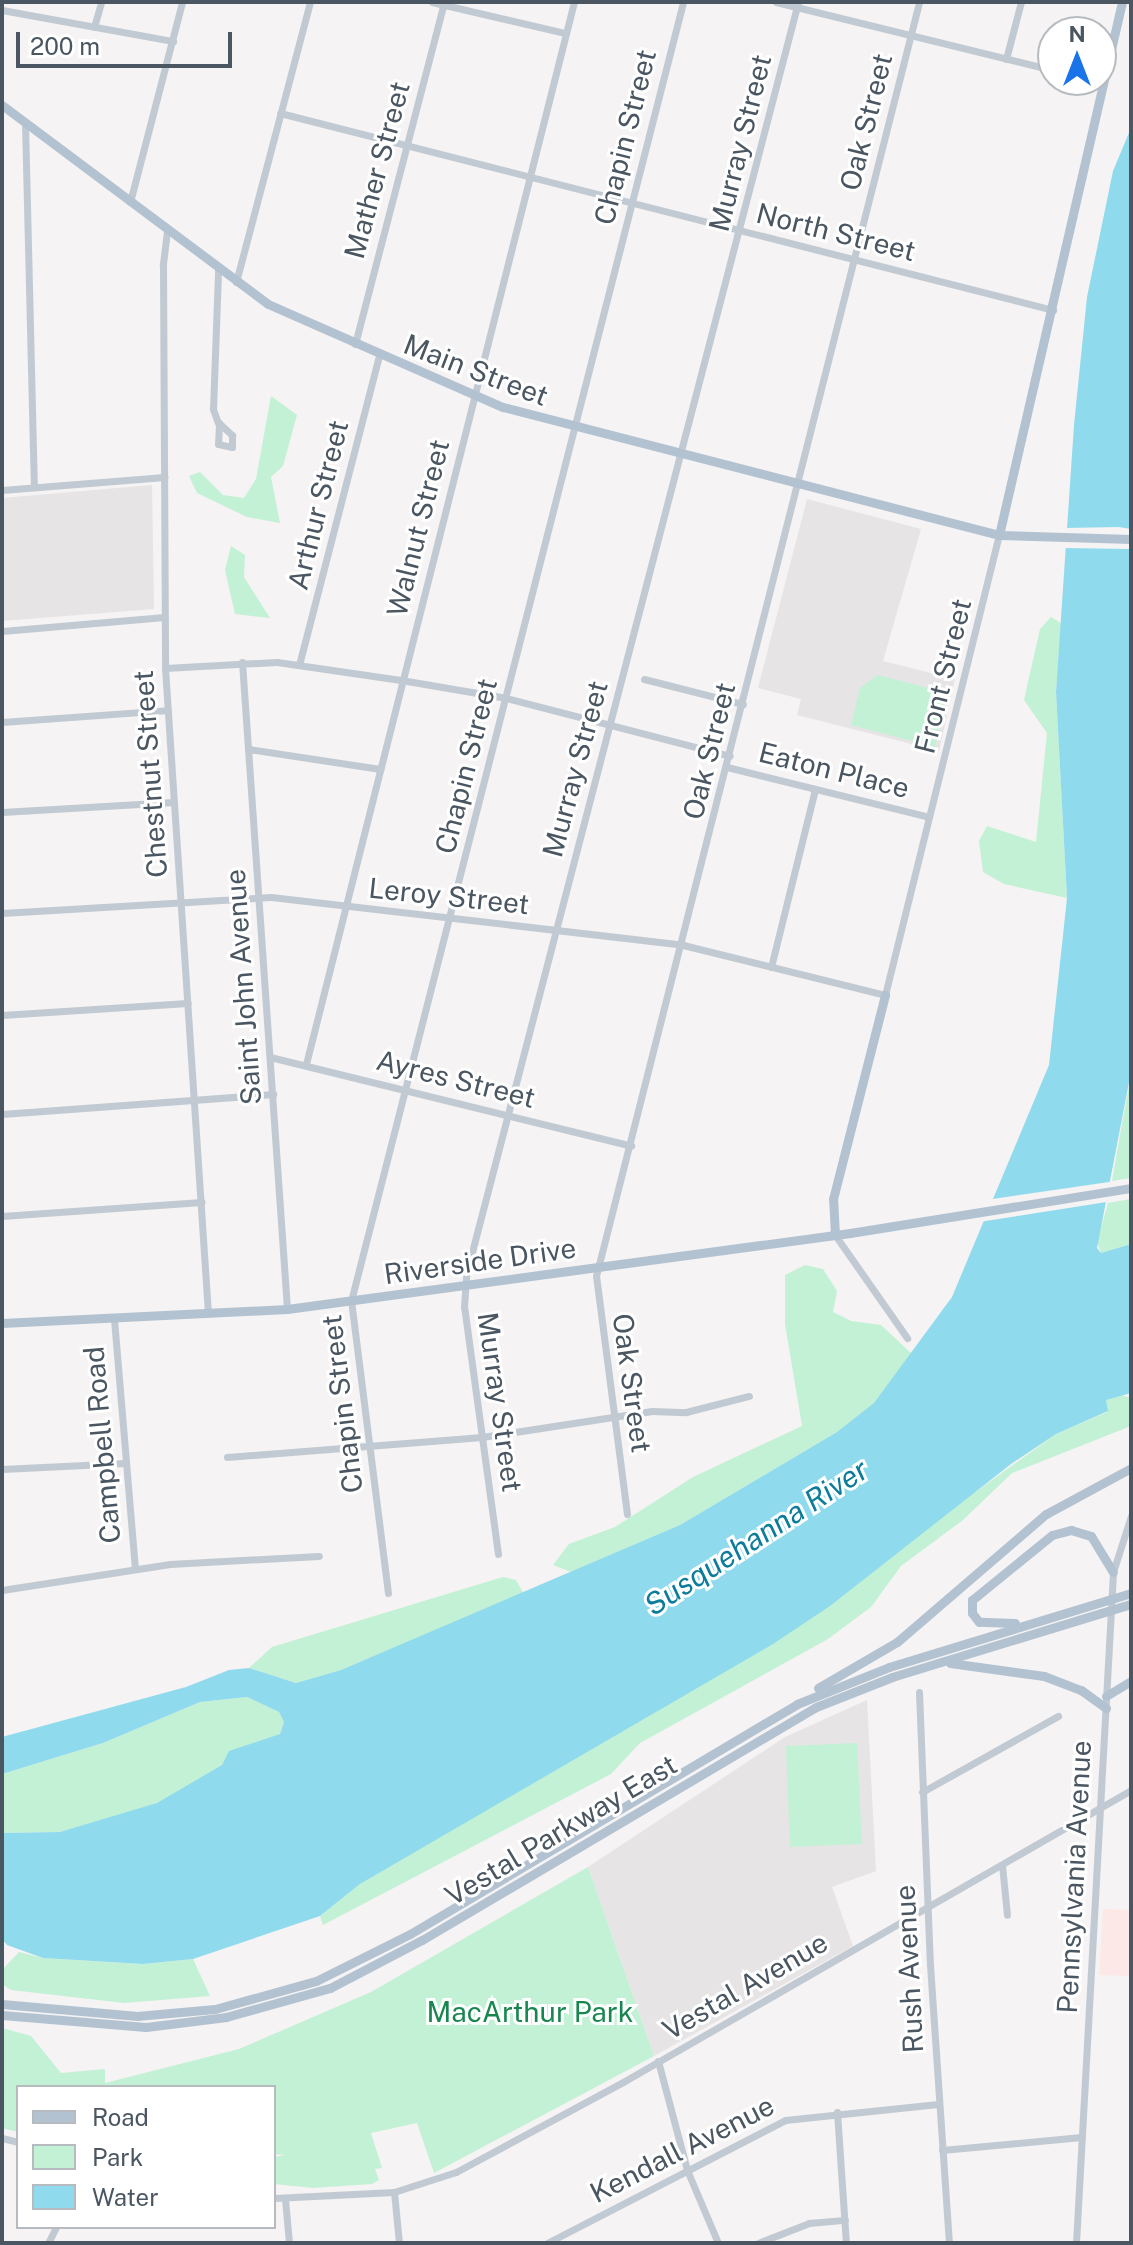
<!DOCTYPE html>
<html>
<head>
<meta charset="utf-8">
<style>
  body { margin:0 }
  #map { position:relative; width:1133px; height:2245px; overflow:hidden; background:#f5f3f3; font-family:"Public Sans",sans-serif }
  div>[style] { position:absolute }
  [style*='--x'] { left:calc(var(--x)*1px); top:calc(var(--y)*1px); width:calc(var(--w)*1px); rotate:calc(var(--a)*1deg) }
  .education>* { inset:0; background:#e6e4e5 }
  .medical>* { inset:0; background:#fce8e6 }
  .green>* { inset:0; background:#c3f1d5 }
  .water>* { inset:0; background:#90daee }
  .pier>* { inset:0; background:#f5f3f3 }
  .minor>* { height:7px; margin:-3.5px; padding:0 3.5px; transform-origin:3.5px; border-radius:3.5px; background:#c1cad2 }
  .major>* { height:9px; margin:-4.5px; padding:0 4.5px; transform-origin:4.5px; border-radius:4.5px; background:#b3c2d1 }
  span { translate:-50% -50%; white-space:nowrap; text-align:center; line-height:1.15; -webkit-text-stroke:6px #fff; paint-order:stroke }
  .street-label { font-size:28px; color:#4a5661 }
  .park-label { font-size:28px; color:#17864f }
  .water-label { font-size:30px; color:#0c7c9b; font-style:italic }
  .frame { position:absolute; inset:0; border:4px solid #4a5661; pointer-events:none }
  .legend { position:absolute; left:16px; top:2085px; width:260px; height:144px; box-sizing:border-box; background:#fff; border:2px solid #b7bbc0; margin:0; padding:10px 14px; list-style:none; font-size:24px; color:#4a5661 }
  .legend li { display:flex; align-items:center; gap:16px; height:40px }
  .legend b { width:40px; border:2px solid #b7bbc0 }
  .north { position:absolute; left:1037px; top:16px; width:80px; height:80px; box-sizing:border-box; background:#fff; border:2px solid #b7bbc0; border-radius:50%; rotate:0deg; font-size:22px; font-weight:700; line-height:32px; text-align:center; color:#4a5661 }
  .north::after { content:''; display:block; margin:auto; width:28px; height:36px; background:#1a73e8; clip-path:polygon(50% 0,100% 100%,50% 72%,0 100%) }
  .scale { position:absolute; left:16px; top:32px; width:216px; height:36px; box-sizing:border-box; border:4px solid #4a5661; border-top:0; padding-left:10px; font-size:24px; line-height:28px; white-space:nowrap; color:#4a5661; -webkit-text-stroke:6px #fff; paint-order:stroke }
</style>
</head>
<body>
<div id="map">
  <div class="education">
    <div style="clip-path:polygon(152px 485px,154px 609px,2px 621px,2px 498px)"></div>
    <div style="clip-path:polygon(807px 499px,921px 529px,883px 661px,955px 679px,939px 751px,797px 715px,801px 699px,758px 688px)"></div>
    <div style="clip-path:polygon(867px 1700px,876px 1871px,832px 1887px,853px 1946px,654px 2056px,588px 1867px,785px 1737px)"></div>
  </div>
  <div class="medical">
    <div style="clip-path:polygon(1103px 1909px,1131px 1910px,1131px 1976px,1099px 1975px)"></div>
  </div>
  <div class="green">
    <div style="clip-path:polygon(271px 396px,297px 415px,283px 466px,271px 477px,280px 523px,247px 517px,197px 493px,189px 476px,200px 472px,223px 495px,244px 498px,256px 479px)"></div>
    <div style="clip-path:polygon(231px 546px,245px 555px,244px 577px,270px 618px,235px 614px,225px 570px)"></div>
    <div style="clip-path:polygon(1051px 617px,1061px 623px,1056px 692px,1067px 898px,1004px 884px,983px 872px,979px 841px,987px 826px,1036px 842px,1047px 733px,1024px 700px,1040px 629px)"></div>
    <div style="clip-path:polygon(878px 675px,947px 693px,935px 747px,851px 725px,860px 688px)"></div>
    <div style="clip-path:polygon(1131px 1076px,1131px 1178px,1112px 1181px,1123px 1118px)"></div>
    <div style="clip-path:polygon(1131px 1199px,1131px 1244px,1101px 1253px,1097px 1242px,1108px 1203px)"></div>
    <div style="clip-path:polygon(805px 1265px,823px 1269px,837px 1291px,833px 1312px,851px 1321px,881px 1325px,912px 1354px,875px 1403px,837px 1432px,680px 1525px,571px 1572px,553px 1565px,569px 1544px,615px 1527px,693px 1477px,802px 1426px,785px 1324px,785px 1275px)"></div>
    <div style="clip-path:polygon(1121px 1395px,1131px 1398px,1131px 1426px,1012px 1473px,963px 1520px,901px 1566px,871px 1607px,828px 1639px,640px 1743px,611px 1774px,323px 1925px,320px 1916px,360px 1884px,956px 1506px,1056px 1434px,1107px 1412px,1105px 1400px)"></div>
    <div style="clip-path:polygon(503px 1577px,516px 1580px,524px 1594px,341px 1670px,296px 1683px,249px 1668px,272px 1647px)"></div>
    <div style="clip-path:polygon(247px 1697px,279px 1712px,284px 1722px,280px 1734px,157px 1803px,120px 1816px,60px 1832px,2px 1833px,2px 1774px,103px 1743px,200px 1702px)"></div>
    <div style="clip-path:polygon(857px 1743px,862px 1844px,790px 1847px,786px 1746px)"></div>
    <div style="clip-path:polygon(588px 1867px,654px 2056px,434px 2173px,417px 2123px,371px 2133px,382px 2168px,375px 2169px,379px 2180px,372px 2184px,313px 2188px,274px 2184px,274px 2157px,285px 2155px,274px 2154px,274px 2087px,18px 2087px,18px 2132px,2px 2128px,2px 2028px,31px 2036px,61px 2073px,105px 2069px,105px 2083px,239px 2049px,371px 1992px)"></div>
    <div style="clip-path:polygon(19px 1952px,43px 1958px,143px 1964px,193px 1959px,210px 1996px,124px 2003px,11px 1990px,2px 1984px,2px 1970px)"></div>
  </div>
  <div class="water">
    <div style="clip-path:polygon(1131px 128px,1131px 1072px,1097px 1248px,1101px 1253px,1131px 1244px,1131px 1393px,1106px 1400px,1108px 1411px,1056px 1434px,1011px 1464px,830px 1606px,773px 1644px,360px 1884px,320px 1916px,193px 1959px,143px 1964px,43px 1958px,7px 1945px,2px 1939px,2px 1833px,60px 1832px,157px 1803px,222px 1765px,229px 1751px,280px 1734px,284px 1722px,279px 1712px,247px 1697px,200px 1702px,103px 1743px,2px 1774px,2px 1737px,186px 1687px,229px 1670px,249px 1668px,296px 1683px,341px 1670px,680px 1525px,837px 1432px,874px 1403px,952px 1297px,1049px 1065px,1067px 898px,1056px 692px,1074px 425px,1087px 297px,1113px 171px)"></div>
  </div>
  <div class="pier">
    <div style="clip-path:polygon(1119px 527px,1131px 529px,1131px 549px,1062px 548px,1064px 528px)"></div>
    <div style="clip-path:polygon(1116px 1181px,1113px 1201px,979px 1222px,986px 1200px)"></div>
  </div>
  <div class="minor">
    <div style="--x:432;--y:2;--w:137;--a:13.1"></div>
    <div style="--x:776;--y:2;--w:285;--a:13.8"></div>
    <div style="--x:2;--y:10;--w:174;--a:10.3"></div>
    <div style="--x:94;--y:27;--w:26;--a:-74"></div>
    <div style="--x:1006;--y:59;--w:59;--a:-75.3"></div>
    <div style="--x:280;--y:113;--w:798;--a:14.3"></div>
    <div style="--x:25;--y:123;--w:364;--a:88.6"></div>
    <div style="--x:130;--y:202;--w:207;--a:-75.4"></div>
    <div style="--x:167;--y:231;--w:35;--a:97"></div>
    <div style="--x:163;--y:266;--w:402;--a:89.7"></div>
    <div style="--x:165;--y:668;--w:647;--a:86.19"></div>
    <div style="--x:236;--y:282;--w:290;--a:-75.2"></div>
    <div style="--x:355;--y:344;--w:350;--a:-75.4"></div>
    <div style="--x:218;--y:423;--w:15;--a:-110"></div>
    <div style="--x:213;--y:409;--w:139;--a:-87.9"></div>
    <div style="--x:219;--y:423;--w:18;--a:43"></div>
    <div style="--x:232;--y:435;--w:12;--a:90"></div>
    <div style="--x:232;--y:447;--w:14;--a:-168"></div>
    <div style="--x:218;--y:444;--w:21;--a:-87"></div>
    <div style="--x:2;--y:490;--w:163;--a:-4.6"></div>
    <div style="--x:2;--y:631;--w:163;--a:-4.9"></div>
    <div style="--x:242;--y:662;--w:649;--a:86.02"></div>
    <div style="--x:299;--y:665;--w:319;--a:-75.5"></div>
    <div style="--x:165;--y:668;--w:112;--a:-3.1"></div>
    <div style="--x:277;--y:662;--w:125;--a:8.3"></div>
    <div style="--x:401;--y:680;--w:107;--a:9.7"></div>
    <div style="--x:506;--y:698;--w:231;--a:14.5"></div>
    <div style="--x:644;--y:679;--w:102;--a:14.2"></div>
    <div style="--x:2;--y:722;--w:166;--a:-4.1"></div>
    <div style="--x:248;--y:749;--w:134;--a:8.6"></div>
    <div style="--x:727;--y:767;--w:208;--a:13.9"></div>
    <div style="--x:2;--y:812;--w:172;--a:-3.3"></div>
    <div style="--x:2;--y:913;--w:269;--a:-3.4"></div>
    <div style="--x:271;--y:897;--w:415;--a:6.6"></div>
    <div style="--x:683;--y:945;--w:208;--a:13.9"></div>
    <div style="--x:885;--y:995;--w:474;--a:-76.1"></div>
    <div style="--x:771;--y:967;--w:183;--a:-76.1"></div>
    <div style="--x:2;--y:1015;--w:186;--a:-3.7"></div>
    <div style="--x:270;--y:1057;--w:372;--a:13.8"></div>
    <div style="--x:306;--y:1064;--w:1095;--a:-75.84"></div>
    <div style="--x:2;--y:1114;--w:272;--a:-4.2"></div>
    <div style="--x:2;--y:1216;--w:200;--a:-4"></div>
    <div style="--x:835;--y:1235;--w:126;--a:55"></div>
    <div style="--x:114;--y:1319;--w:250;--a:85.2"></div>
    <div style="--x:227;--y:1457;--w:256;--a:-4.5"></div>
    <div style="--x:482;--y:1437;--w:172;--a:-8.7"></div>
    <div style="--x:652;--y:1411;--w:34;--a:2"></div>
    <div style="--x:686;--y:1412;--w:65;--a:-14.3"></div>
    <div style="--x:2;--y:1469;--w:124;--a:-2.8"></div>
    <div style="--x:627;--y:1514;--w:240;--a:-97.4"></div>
    <div style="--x:596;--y:1276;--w:1314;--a:-75.77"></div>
    <div style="--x:498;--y:1554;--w:249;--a:-97.8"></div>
    <div style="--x:464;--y:1307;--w:32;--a:-86"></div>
    <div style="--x:466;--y:1275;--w:1316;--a:-75.38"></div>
    <div style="--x:2;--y:1590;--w:170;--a:-8.8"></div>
    <div style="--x:170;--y:1564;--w:149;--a:-3.1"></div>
    <div style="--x:388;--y:1593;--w:294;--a:-97.2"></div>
    <div style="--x:351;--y:1301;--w:1341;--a:-75.66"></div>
    <div style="--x:919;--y:1692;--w:273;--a:87.7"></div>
    <div style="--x:930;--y:1965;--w:279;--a:86.1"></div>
    <div style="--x:922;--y:1792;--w:156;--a:-29.2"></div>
    <div style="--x:1002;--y:1865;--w:50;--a:84.3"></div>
    <div style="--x:658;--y:2061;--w:113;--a:75.1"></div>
    <div style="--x:687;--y:2170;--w:79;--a:67"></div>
    <div style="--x:837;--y:2112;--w:131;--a:86.1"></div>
    <div style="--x:2;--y:2138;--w:16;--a:14"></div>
    <div style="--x:942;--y:2150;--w:140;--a:-5.3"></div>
    <div style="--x:394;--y:2192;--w:51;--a:84.4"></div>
    <div style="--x:274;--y:2198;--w:120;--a:-2.9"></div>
    <div style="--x:394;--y:2192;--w:65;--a:-17.9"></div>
    <div style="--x:456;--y:2172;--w:190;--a:-28.3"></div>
    <div style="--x:623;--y:2082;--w:586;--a:-29.89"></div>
    <div style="--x:285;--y:2199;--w:44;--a:84.8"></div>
    <div style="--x:48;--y:2243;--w:18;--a:-63"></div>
    <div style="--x:547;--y:2243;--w:268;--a:-27.3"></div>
    <div style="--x:785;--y:2120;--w:154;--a:-6"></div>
    <div style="--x:758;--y:2243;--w:55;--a:-21.4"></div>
    <div style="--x:809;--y:2223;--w:36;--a:-5"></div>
    <div style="--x:1076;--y:2243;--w:672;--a:-86.84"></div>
    <div style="--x:1113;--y:1572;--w:59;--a:-72.2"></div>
  </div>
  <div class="major">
    <div style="--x:2;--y:105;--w:332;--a:36.8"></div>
    <div style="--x:268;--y:304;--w:257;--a:23.7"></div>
    <div style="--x:503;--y:407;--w:512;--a:14.47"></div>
    <div style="--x:999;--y:535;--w:132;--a:1.7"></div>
    <div style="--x:999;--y:535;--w:547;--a:-77.01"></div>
    <div style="--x:835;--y:1235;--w:36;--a:-93"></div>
    <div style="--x:833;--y:1199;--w:211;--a:-75.7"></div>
    <div style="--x:2;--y:1323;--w:285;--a:-2.8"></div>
    <div style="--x:287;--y:1309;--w:568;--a:-7.69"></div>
    <div style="--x:850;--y:1233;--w:285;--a:-9.1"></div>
    <div style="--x:1015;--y:1623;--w:36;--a:-178"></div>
    <div style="--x:979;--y:1622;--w:11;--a:-128"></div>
    <div style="--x:972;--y:1613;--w:13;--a:-90"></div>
    <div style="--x:972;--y:1600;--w:103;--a:-39.1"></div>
    <div style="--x:1052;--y:1535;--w:20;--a:-15"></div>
    <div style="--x:1071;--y:1530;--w:21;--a:17"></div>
    <div style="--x:1091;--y:1536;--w:42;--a:58.6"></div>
    <div style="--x:950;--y:1663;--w:95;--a:7.9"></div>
    <div style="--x:1044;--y:1676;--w:40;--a:21"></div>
    <div style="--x:1081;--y:1690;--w:31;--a:36"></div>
    <div style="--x:818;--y:1688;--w:91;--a:-30.2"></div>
    <div style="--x:897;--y:1642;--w:196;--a:-40.7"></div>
    <div style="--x:1046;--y:1514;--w:97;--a:-28.4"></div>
    <div style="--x:1106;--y:1696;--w:29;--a:-31"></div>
    <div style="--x:2;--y:2004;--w:136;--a:5.1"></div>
    <div style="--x:137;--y:2016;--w:78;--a:-5.1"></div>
    <div style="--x:215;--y:2009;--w:105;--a:-15.5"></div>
    <div style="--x:316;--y:1981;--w:105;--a:-26.6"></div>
    <div style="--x:410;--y:1934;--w:450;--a:-30.7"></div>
    <div style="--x:797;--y:1704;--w:99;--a:-21.9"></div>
    <div style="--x:889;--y:1667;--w:253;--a:-17"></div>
    <div style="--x:2;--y:2015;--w:144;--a:4.8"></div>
    <div style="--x:146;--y:2027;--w:81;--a:-7.1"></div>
    <div style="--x:226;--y:2017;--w:108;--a:-15.6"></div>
    <div style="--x:330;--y:1988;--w:104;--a:-27.6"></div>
    <div style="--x:422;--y:1940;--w:458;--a:-30.6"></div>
    <div style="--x:816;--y:1707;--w:82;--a:-21.5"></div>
    <div style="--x:892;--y:1677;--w:250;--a:-17"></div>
  </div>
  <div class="street-label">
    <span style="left:866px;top:122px;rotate:-76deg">Oak Street</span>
    <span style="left:625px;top:137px;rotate:-76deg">Chapin Street</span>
    <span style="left:740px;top:143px;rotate:-76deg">Murray Street</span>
    <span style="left:377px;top:170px;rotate:-75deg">Mather Street</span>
    <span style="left:836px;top:232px;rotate:14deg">North Street</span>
    <span style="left:476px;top:370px;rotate:21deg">Main Street</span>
    <span style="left:318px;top:505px;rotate:-76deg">Arthur Street</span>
    <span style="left:418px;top:528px;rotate:-76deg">Walnut Street</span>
    <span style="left:943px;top:676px;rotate:-76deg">Front Street</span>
    <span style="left:709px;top:751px;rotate:-76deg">Oak Street</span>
    <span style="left:466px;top:766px;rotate:-76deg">Chapin Street</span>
    <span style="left:575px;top:769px;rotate:-75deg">Murray Street</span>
    <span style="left:834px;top:770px;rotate:14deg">Eaton Place</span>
    <span style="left:150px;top:774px;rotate:-94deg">Chestnut Street</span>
    <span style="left:449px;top:896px;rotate:6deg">Leroy Street</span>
    <span style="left:243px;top:987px;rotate:-94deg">Saint John Avenue</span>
    <span style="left:456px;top:1079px;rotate:14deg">Ayres Street</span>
    <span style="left:480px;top:1261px;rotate:-8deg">Riverside Drive</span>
    <span style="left:632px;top:1383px;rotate:82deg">Oak Street</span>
    <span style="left:500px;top:1402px;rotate:82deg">Murray Street</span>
    <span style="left:342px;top:1404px;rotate:-97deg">Chapin Street</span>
    <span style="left:102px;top:1445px;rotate:-95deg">Campbell Road</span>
    <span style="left:561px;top:1830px;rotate:-31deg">Vestal Parkway East</span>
    <span style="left:1074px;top:1877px;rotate:-87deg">Pennsylvania Avenue</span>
    <span style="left:909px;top:1969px;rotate:-93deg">Rush Avenue</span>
    <span style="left:745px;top:1986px;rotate:-30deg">Vestal Avenue</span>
    <span style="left:682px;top:2149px;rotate:-27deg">Kendall Avenue</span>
  </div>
  <div class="park-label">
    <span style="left:530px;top:2012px">MacArthur Park</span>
  </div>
  <div class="water-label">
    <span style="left:756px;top:1537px;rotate:-33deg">Susquehanna River</span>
  </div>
  <div class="frame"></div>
  <ul class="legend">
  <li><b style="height:10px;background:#b3c2d1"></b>Road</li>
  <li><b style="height:22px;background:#c3f1d5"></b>Park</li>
  <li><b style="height:22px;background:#90daee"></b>Water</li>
  </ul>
  <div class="north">N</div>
  <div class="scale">200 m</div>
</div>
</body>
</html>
